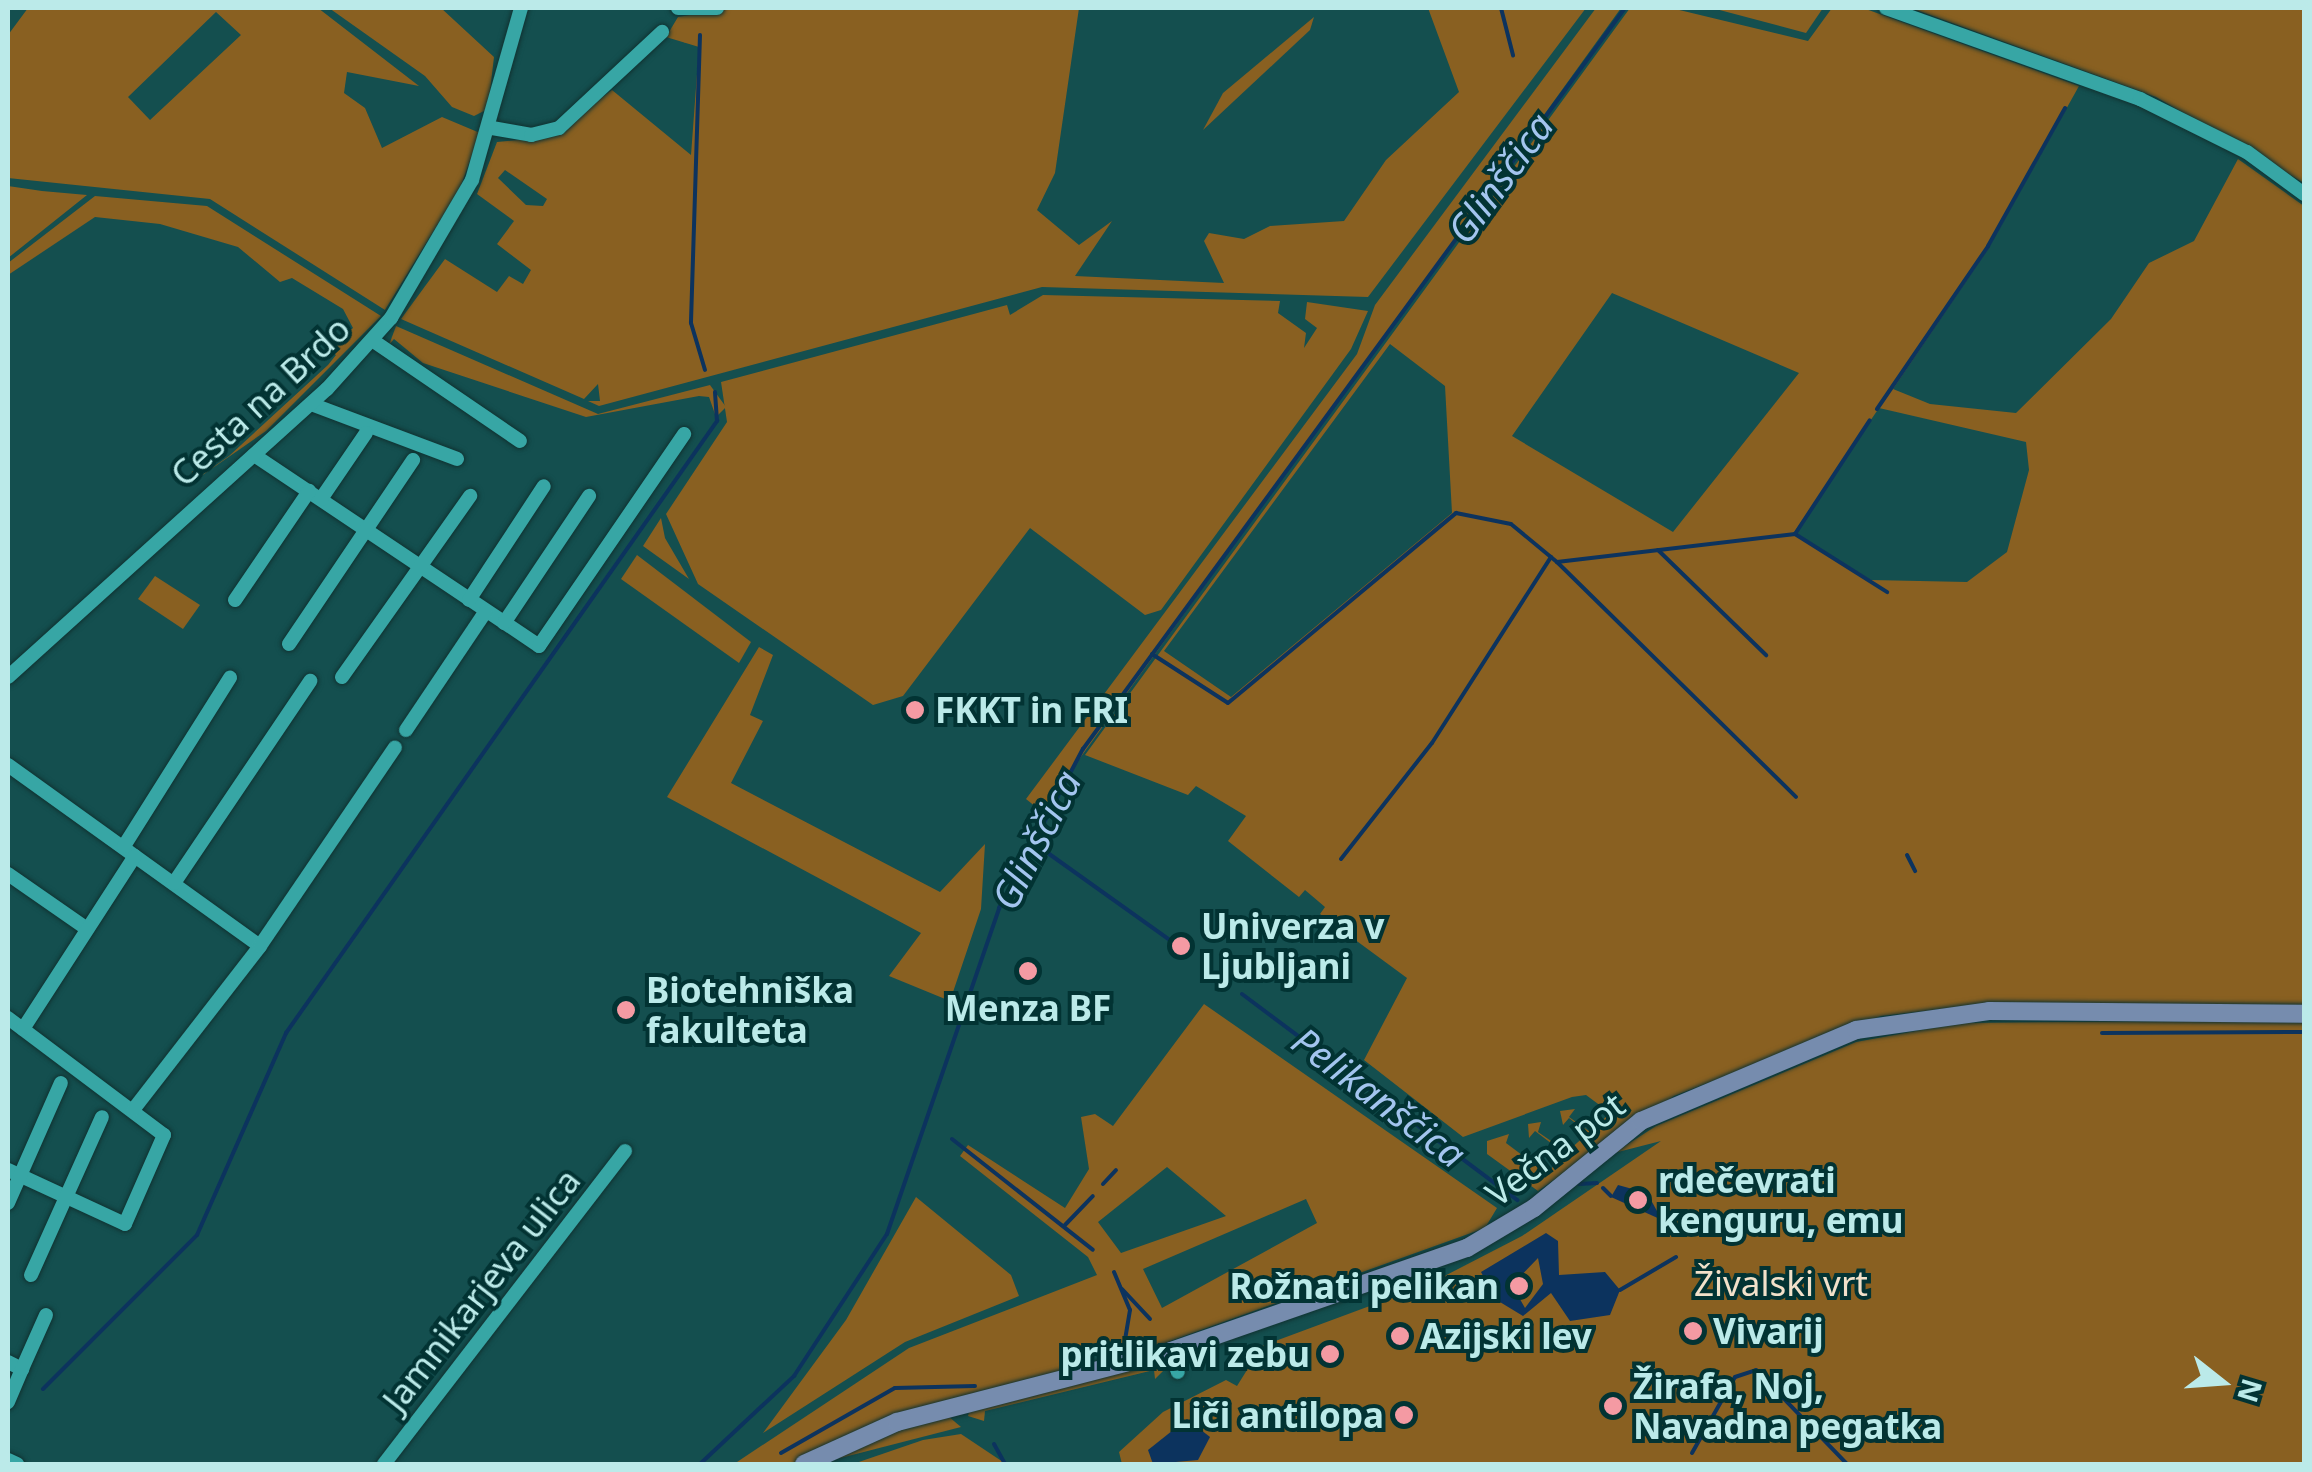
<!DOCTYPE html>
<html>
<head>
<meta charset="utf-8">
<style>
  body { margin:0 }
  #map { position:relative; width:2312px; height:1472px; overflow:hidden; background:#144f4f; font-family:"Noto Sans",sans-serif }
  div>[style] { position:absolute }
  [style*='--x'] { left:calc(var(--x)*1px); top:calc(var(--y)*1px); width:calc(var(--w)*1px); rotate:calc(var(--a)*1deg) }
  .green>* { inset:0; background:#896021 }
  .water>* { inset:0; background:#0c335e }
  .stream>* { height:4px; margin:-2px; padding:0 2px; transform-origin:2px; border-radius:2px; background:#0c335e }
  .roads { filter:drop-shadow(0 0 2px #103231) drop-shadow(0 0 2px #103231) }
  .minor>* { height:14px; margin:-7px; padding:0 7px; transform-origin:7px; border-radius:7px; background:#37a6a5 }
  .major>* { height:18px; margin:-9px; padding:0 9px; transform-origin:9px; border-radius:9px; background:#768cae }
  .dots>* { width:28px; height:28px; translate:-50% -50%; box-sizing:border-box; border:5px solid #023333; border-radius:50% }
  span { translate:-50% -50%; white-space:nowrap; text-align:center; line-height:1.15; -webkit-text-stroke:8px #023333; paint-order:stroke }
  .street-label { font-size:35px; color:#bbeae9 }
  .poi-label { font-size:35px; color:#bbeae9; font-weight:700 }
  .left { translate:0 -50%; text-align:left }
  .right { translate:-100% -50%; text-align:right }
  .park-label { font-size:35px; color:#f2e1ca }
  .water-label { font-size:38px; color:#a3c5ef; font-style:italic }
  .frame { position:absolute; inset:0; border:10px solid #bbeae9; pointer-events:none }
  .north { position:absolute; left:2172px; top:1332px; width:100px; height:100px; -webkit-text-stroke:8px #023333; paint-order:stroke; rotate:107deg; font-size:28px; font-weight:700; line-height:40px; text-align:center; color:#bbeae9 }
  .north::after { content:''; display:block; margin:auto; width:35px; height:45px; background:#bbeae9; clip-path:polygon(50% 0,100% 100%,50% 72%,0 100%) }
</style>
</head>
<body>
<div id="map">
  <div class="green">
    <div style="clip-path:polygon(evenodd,28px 8px,318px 8px,419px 86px,347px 72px,344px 93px,365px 108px,382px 148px,442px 117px,480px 133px,460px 188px,385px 310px,210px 199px,8px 178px,8px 35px,28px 8px,216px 12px,241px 35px,150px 120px,128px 97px,216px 12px)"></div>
    <div style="clip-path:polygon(329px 8px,441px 8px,494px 57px,488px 109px,474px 116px,452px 107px,425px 76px)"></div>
    <div style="clip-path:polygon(evenodd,733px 8px,1079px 8px,1055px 173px,1037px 210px,1079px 245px,1112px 221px,1075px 276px,1224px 283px,1204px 241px,1209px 233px,1244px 239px,1270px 226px,1344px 221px,1386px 160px,1459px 92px,1428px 8px,1586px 8px,1368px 297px,1042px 287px,599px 406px,588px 401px,600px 401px,598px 384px,584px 399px,401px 319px,445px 259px,497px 292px,509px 276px,523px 284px,531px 270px,497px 244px,514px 221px,477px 194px,497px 142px,548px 137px,612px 90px,691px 155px,699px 47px,666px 37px,678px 17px,733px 8px,505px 170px,547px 199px,543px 206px,526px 205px,498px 178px,505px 170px)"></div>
    <div style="clip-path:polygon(1596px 8px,1621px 8px,1044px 808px,1036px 807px,1026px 799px,1357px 354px,1375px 305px)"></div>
    <div style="clip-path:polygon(evenodd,1630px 8px,1671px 8px,1808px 41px,1832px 8px,1863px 8px,2079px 86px,1988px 249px,1893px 389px,1930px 404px,2016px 413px,2111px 319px,2149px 263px,2194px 241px,2238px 159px,2304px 206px,2304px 1007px,1994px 1003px,1881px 1016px,1674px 1096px,1538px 1191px,1487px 1154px,1487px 1141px,1509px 1134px,1506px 1143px,1549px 1175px,1560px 1150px,1535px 1131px,1529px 1138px,1528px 1124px,1541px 1122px,1538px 1132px,1567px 1152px,1588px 1133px,1569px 1118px,1563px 1125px,1560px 1111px,1575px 1109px,1569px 1117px,1593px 1134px,1609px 1112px,1586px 1095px,1572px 1097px,1463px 1137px,1364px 1060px,1407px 978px,1320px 914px,1325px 907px,1305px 890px,1299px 897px,1228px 841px,1246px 816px,1196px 786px,1188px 795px,1085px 755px,1630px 8px,1612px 293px,1799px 373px,1673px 532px,1512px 436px,1612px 293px,1630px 8px,1390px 344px,1445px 386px,1452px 513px,1231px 697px,1164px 651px,1390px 344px,1630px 8px,1879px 408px,2026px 442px,2029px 470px,2007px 552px,1967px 582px,1871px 580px,1793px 534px,1879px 408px)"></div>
    <div style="clip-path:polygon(1712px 8px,1823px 8px,1806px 33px)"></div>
    <div style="clip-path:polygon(1911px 8px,2304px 8px,2304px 183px,2156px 97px)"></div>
    <div style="clip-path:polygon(1314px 17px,1310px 30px,1203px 130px,1223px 93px)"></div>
    <div style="clip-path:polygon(8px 186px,42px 191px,87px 195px,8px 258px)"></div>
    <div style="clip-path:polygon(95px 196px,207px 206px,381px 316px,266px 431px,191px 483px,192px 471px,199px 477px,229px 456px,328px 365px,336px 355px,328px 349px,353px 328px,343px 309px,292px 278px,280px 282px,238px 247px,160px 224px,95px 217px,8px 275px,8px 263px)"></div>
    <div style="clip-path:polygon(1043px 295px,1280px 301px,1278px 313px,1306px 333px,1304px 348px,1317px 328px,1305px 319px,1307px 302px,1368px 311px,1351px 349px,1161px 610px,1145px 615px,1030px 528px,903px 696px,873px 705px,698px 584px,666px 514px,727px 422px,721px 382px,1007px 305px,1010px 315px)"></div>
    <div style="clip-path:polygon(396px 326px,598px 414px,710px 385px,726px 407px,716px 417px,709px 397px,699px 396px,586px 417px,423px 363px,394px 339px,389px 345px)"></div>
    <div style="clip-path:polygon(661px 518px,665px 538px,689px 579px,643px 546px)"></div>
    <div style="clip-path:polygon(637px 555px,751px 642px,739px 663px,621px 579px)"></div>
    <div style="clip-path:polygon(155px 576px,200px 605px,183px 629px,138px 599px)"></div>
    <div style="clip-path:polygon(759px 647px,773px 655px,750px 715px,763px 721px,731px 783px,940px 892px,985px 844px,981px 909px,950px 1001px,889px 976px,921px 933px,667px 797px)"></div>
    <div style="clip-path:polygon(evenodd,1204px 1004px,1497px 1208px,1485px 1228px,1151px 1348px,1086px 1356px,1045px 1378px,874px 1425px,791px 1464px,734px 1464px,909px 1348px,1097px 1275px,1088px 1257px,960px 1156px,968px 1145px,1065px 1208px,1089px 1169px,1081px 1117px,1095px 1114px,1113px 1126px,1204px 1004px,1167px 1167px,1226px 1216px,1121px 1253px,1098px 1222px,1167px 1167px,1204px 1004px,1306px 1199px,1317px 1223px,1162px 1308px,1143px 1269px,1306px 1199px)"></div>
    <div style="clip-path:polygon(2304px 1020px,2304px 1464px,1122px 1464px,1119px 1452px,1163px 1412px,1226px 1380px,1237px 1386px,1262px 1346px,1429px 1284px,1522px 1236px,1661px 1141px,1614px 1153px,1656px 1126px,1856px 1042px,1959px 1023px)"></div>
    <div style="clip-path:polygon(916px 1197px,1011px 1275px,1019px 1296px,905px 1342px,763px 1433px,846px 1320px)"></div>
    <div style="clip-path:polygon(1156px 1363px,1165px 1369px,1155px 1379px,1154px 1370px,985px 1411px,984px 1421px,968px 1416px,969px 1412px)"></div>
    <div style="clip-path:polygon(948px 1416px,961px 1427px,817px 1464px,884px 1433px)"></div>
    <div style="clip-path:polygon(961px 1434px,1006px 1464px,853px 1464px,923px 1440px)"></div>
  </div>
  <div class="water">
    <div style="clip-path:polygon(1618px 1185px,1647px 1193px,1662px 1220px,1611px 1197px)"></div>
    <div style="clip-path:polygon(evenodd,1546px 1233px,1558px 1241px,1559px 1275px,1605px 1272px,1620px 1290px,1610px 1315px,1570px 1321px,1551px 1293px,1523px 1316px,1495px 1299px,1481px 1272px,1546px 1233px,1538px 1258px,1543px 1284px,1525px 1308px,1512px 1285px,1538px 1258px)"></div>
    <div style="clip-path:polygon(1187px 1419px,1210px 1437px,1198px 1460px,1153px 1464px,1148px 1450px)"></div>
  </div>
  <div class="stream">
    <div style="--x:1501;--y:8;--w:49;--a:75.7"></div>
    <div style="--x:700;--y:35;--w:288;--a:91.8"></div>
    <div style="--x:691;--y:323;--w:49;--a:73.4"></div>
    <div style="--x:1877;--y:409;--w:197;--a:-55.7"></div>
    <div style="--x:1988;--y:246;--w:158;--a:-60.8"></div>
    <div style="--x:1795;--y:534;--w:109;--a:32.2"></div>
    <div style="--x:1658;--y:550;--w:151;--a:44.2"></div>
    <div style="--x:1557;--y:562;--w:335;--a:44.5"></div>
    <div style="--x:1152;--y:654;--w:90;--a:32.8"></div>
    <div style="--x:1228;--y:703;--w:297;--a:-39.8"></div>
    <div style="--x:1456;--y:513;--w:56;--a:11.3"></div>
    <div style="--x:1511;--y:524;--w:60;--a:39.6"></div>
    <div style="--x:1557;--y:562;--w:240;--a:-6.7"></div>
    <div style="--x:1795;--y:534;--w:136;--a:-56.7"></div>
    <div style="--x:1031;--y:841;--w:184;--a:35.5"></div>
    <div style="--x:1907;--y:855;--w:18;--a:63"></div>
    <div style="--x:1341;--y:859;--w:147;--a:-51.9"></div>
    <div style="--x:1432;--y:743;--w:221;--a:-57.4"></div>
    <div style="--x:1242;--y:994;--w:344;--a:36.8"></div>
    <div style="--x:2102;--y:1033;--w:202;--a:-0.3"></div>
    <div style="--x:952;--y:1139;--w:179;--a:38.2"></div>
    <div style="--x:1103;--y:1184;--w:19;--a:-47"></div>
    <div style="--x:1579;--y:1184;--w:18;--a:-3"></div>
    <div style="--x:1603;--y:1188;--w:11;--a:45"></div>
    <div style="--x:1065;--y:1225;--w:40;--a:-46"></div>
    <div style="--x:1114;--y:1272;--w:41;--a:67.2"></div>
    <div style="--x:1130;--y:1310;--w:43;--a:99.5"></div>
    <div style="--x:1122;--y:1289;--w:41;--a:47"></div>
    <div style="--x:1620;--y:1290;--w:65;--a:-30.5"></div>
    <div style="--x:43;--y:1389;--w:218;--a:-45"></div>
    <div style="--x:197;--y:1235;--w:221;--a:-66.2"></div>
    <div style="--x:286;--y:1033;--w:749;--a:-54.84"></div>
    <div style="--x:717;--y:421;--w:29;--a:-94"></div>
    <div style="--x:994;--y:1444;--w:23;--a:61"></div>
    <div style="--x:781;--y:1453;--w:131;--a:-29.7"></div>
    <div style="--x:895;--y:1388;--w:80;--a:-1.4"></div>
    <div style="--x:1692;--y:1453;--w:87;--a:-60.5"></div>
    <div style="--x:1735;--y:1377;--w:22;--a:-18"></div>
    <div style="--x:1756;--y:1370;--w:131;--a:45.9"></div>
    <div style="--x:700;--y:1464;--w:129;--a:-43.1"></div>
    <div style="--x:794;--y:1376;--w:170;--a:-56.8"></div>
    <div style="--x:887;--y:1234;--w:345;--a:-71"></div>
    <div style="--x:999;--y:908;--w:180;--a:-62.2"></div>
    <div style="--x:1083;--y:749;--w:918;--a:-53.82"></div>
  </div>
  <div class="roads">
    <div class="minor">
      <div style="--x:678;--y:8;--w:39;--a:0"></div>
      <div style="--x:1886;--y:8;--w:270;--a:19.7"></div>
      <div style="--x:2140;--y:99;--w:119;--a:26.4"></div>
      <div style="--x:2247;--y:152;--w:71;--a:36.4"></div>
      <div style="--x:492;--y:128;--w:40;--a:10"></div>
      <div style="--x:531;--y:135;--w:29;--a:-14"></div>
      <div style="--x:559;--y:128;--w:141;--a:-43"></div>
      <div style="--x:372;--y:340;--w:179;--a:34.3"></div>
      <div style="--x:311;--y:404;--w:156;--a:20.6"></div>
      <div style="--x:254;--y:455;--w:343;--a:33.8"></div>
      <div style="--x:539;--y:646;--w:257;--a:-55.6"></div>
      <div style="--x:321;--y:499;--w:80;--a:-55.7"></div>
      <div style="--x:235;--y:600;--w:132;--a:-55.8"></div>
      <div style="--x:469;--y:600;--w:136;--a:-56.7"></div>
      <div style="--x:504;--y:623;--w:153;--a:-56.2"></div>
      <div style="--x:289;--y:644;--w:222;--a:-56"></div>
      <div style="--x:8;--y:677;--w:430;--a:-42.1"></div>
      <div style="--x:327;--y:389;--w:96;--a:-48"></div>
      <div style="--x:391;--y:318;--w:160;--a:-59.6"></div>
      <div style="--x:472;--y:180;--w:179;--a:-74.1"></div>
      <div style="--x:342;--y:677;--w:222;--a:-54.7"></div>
      <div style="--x:406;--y:730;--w:143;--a:-56.1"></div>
      <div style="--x:8;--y:765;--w:310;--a:35.7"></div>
      <div style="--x:124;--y:846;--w:199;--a:-57.8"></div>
      <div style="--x:8;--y:874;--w:96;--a:34.8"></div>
      <div style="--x:174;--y:883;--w:244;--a:-56"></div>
      <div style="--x:8;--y:1018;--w:195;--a:36.9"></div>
      <div style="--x:164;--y:1135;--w:97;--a:113.7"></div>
      <div style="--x:125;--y:1224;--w:129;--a:-155.2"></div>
      <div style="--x:23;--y:1029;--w:206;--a:-57.1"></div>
      <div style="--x:133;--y:1110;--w:207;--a:-52.2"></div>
      <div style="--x:260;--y:946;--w:240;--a:-55.8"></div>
      <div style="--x:8;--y:1203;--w:131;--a:-66.2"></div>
      <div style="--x:31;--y:1275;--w:173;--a:-65.8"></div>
      <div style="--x:1171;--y:1351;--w:22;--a:72"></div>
      <div style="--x:8;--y:1362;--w:16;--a:27"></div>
      <div style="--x:22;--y:1369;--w:36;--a:113"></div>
      <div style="--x:22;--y:1369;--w:59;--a:-66"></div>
      <div style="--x:8;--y:1460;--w:10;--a:24"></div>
      <div style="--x:384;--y:1464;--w:395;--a:-52.4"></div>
    </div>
    <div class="major">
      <div style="--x:804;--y:1464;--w:102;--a:-24.3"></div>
      <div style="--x:897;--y:1422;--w:283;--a:-14.5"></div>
      <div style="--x:1171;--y:1351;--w:313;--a:-19.2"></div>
      <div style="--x:1467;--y:1248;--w:78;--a:-30.8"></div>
      <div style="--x:1534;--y:1208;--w:138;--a:-39.1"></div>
      <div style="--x:1641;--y:1121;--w:233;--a:-22.9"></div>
      <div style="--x:1856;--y:1030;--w:134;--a:-8.1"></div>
      <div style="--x:1989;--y:1011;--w:315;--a:0.5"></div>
    </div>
  </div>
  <div class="dots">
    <div style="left:915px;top:710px;background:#f49aa3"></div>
    <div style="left:1181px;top:946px;background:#f49aa3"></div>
    <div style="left:1028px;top:971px;background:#f49aa3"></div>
    <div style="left:626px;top:1010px;background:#f49aa3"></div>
    <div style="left:1638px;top:1200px;background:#f49aa3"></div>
    <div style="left:1519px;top:1286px;background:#f49aa3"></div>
    <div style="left:1693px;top:1331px;background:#f49aa3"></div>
    <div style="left:1400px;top:1336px;background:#f49aa3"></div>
    <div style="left:1330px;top:1354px;background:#f49aa3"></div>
    <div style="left:1613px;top:1406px;background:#f49aa3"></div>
    <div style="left:1404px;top:1415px;background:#f49aa3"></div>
  </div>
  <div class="street-label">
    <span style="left:260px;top:401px;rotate:-43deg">Cesta na Brdo</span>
    <span style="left:1555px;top:1149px;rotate:-37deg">Večna pot</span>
    <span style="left:481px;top:1290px;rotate:-52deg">Jamnikarjeva ulica</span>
  </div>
  <div class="poi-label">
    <span class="left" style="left:935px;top:710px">FKKT in FRI</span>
    <span class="left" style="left:1201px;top:946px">Univerza v<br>Ljubljani</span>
    <span class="left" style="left:646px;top:1010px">Biotehniška<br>fakulteta</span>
    <span style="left:1028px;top:1008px">Menza BF</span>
    <span class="left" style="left:1658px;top:1200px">rdečevrati<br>kenguru, emu</span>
    <span class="right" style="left:1499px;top:1286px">Rožnati pelikan</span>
    <span class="left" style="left:1713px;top:1331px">Vivarij</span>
    <span class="left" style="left:1420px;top:1336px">Azijski lev</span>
    <span class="right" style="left:1310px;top:1354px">pritlikavi zebu</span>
    <span class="left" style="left:1633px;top:1406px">Žirafa, Noj,<br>Navadna pegatka</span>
    <span class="right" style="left:1384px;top:1415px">Liči antilopa</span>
  </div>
  <div class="park-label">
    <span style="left:1781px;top:1283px">Živalski vrt</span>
  </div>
  <div class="water-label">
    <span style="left:1500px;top:178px;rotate:-54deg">Glinščica</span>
    <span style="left:1036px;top:840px;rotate:-63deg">Glinščica</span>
    <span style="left:1379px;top:1097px;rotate:37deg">Pelikanščica</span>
  </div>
  <div class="frame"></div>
  <div class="north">N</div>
</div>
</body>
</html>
